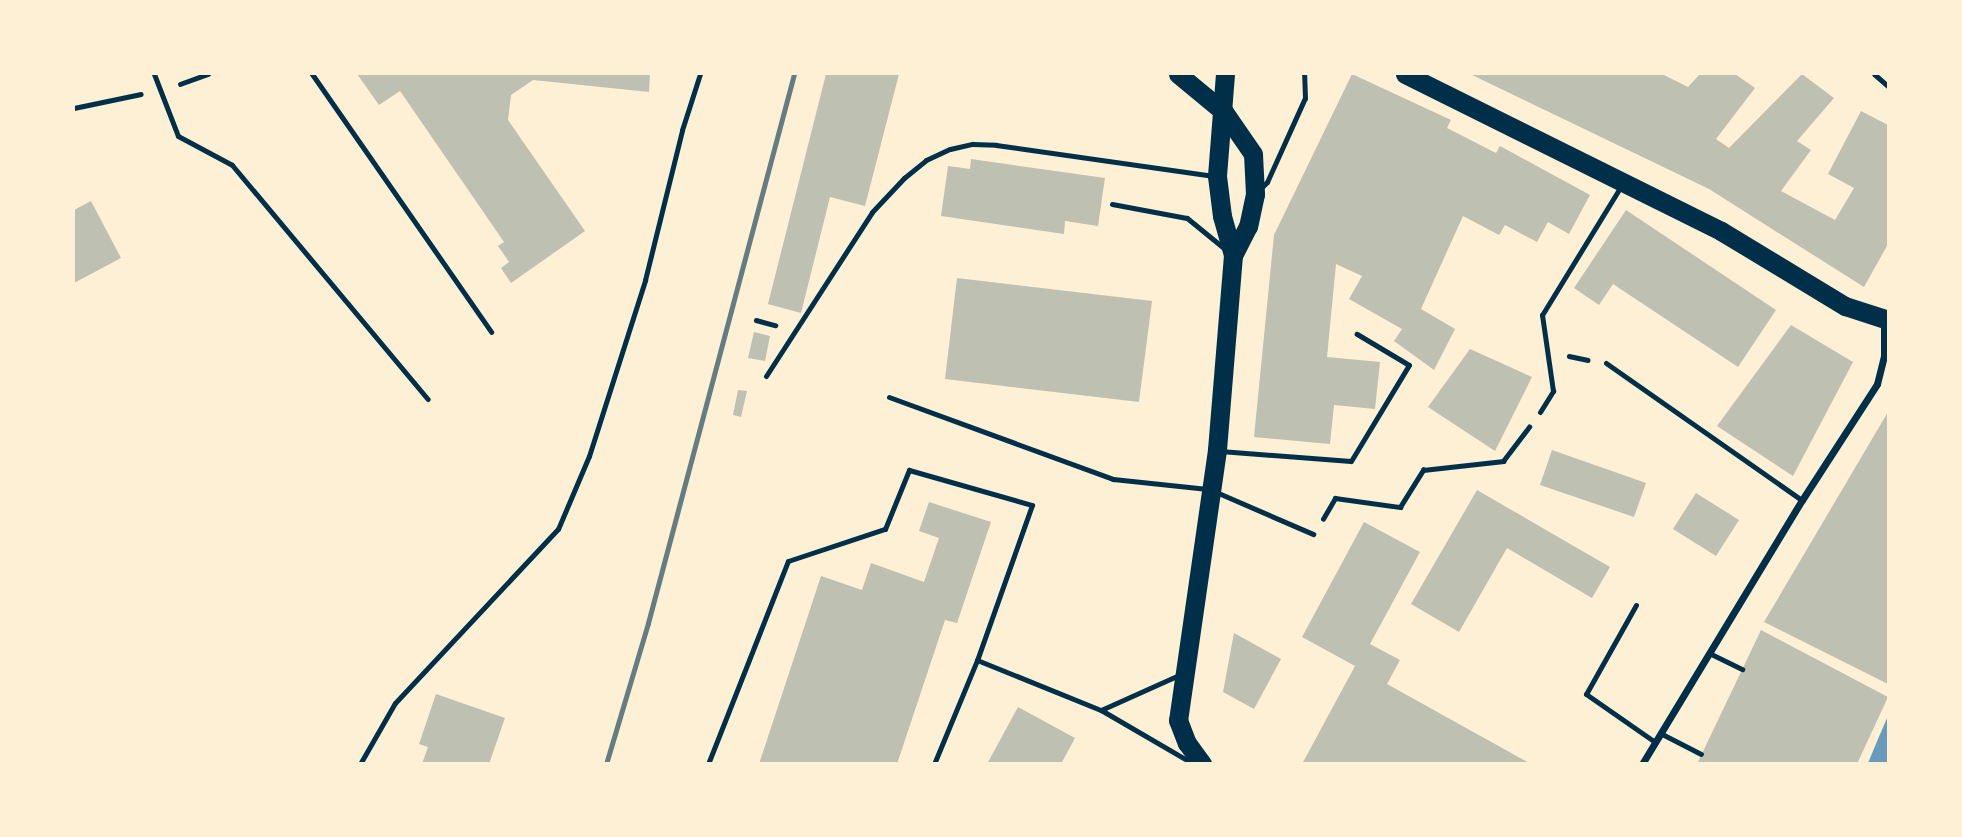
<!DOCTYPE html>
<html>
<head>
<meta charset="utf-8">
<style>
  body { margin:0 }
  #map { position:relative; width:1962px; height:837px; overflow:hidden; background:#fdf0d5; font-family:"Crimson Pro",serif }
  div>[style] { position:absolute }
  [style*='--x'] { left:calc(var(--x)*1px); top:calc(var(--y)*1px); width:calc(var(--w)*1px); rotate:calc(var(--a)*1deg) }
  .water>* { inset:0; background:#669bbc }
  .building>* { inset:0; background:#bec0b2 }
  .path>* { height:4.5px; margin:-2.25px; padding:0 2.25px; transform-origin:2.25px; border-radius:2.25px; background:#003049 }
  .service>* { height:5px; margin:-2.5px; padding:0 2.5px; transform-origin:2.5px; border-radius:2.5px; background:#003049 }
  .minor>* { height:7px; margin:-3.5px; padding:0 3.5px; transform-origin:3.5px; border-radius:3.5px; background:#003049 }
  .trunk>* { height:19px; margin:-9.5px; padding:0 9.5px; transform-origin:9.5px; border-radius:9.5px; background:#003049 }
  .rail>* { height:5px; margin:-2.5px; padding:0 2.5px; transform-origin:2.5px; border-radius:2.5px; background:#657d81 }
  span { translate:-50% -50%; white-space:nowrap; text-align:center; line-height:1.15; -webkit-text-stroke:7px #fdf0d5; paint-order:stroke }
  .frame { position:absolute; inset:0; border:75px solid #fdf0d5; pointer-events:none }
</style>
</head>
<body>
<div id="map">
  <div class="water">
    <div style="clip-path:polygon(1888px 716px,1888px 763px,1868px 763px,1878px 739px)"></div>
  </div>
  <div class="building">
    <div style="clip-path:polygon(357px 74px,650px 74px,649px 92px,533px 80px,511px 95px,508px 120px,585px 231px,511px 283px,501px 268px,509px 262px,498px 246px,504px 242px,400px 91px,379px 105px)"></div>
    <div style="clip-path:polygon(826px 74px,899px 74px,865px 206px,830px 197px,801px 313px,768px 304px)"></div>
    <div style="clip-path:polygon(1352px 74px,1451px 120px,1447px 128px,1496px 153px,1500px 146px,1590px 195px,1569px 234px,1548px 222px,1537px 242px,1505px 225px,1499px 235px,1463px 216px,1421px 309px,1455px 329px,1434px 370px,1394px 341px,1402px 329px,1349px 299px,1362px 276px,1336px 264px,1327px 357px,1380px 362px,1375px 409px,1334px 405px,1330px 444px,1254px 437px,1274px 235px)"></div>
    <div style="clip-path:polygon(1470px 74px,1662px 74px,1688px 87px,1700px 74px,1735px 74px,1755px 88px,1716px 139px,1729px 148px,1802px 74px,1834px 98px,1797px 141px,1811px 150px,1781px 191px,1835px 220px,1854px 188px,1828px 174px,1861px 111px,1888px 125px,1888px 244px,1864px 287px,1709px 189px)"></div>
    <div style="clip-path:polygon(971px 159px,1105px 178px,1098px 226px,1065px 221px,1064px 234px,941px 216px,948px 166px,970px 169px)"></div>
    <div style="clip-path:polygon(91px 201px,121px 258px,74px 283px,74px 210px)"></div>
    <div style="clip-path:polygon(1626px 210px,1776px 310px,1738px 367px,1613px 284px,1599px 305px,1574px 288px)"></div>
    <div style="clip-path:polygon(957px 278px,1152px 301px,1139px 402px,945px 379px)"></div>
    <div style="clip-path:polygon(1791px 325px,1853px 362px,1793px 476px,1717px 426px)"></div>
    <div style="clip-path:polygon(754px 332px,770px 336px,765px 361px,748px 358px)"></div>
    <div style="clip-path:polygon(1470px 349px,1532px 377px,1495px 451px,1428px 407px)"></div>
    <div style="clip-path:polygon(738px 390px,747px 391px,741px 417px,733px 415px)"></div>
    <div style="clip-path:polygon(1888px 412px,1888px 684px,1764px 622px)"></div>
    <div style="clip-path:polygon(1552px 450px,1646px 483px,1634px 517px,1540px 485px)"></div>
    <div style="clip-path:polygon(1477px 490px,1610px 567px,1592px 598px,1507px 548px,1459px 632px,1411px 604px)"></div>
    <div style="clip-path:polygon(1696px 493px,1739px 520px,1716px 556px,1673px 529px)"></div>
    <div style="clip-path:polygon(929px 502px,991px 522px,957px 623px,945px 620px,897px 764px,759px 764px,821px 576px,862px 590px,871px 563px,924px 582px,939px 538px,919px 531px)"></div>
    <div style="clip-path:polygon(1364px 522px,1420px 552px,1370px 644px,1400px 660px,1387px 684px,1531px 764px,1302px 764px,1355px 666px,1302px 637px)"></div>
    <div style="clip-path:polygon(1761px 630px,1888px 697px,1857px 764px,1697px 764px)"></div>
    <div style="clip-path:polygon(1234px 633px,1281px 659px,1254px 709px,1223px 692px)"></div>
    <div style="clip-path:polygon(436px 694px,505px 718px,489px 764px,422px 764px,428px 747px,419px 744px)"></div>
    <div style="clip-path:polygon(1018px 707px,1075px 738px,1061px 764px,987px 764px)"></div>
  </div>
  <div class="path">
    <div style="--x:180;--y:84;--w:30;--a:-20"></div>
    <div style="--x:74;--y:108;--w:68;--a:-11.8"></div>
    <div style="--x:756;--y:320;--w:20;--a:15"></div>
    <div style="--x:1569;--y:356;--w:19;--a:12"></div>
    <div style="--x:1323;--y:519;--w:24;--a:-60"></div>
    <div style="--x:1335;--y:498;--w:66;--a:7.9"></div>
    <div style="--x:1400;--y:507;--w:44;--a:-58.1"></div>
    <div style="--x:1423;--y:470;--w:81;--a:-6.4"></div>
    <div style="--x:1503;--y:461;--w:43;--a:-52.6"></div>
  </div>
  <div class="service">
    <div style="--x:154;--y:74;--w:66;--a:68.8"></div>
    <div style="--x:178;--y:136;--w:61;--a:28.2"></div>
    <div style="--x:232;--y:165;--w:305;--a:50.1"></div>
    <div style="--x:312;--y:74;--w:314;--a:55.2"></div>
    <div style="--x:1874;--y:74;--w:18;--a:41"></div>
    <div style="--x:1260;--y:189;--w:10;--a:-45"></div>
    <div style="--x:1267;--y:182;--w:92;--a:-65.7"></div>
    <div style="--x:1305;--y:98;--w:24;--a:-92"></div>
    <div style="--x:1112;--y:204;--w:76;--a:10.6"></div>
    <div style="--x:1187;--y:218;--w:49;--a:39.2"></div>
    <div style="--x:1606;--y:363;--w:239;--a:35"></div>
    <div style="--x:766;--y:376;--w:195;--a:-57.1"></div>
    <div style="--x:872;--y:212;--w:47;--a:-46.7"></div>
    <div style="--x:904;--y:178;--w:28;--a:-39"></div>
    <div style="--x:926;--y:160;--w:26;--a:-25"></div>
    <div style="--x:950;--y:149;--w:23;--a:-13"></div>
    <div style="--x:972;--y:144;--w:24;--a:2"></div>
    <div style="--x:996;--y:145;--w:220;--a:8.1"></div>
    <div style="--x:889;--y:397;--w:239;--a:20.1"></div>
    <div style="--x:1113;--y:479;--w:95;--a:6.1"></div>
    <div style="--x:1540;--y:412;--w:25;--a:-58"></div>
    <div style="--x:1553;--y:391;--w:77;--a:-98.2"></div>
    <div style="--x:1542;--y:315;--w:151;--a:-58.5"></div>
    <div style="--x:1220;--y:451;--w:131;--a:4.4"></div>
    <div style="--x:1351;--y:461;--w:112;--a:-58.9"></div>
    <div style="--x:1409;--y:365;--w:61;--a:-149.2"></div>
    <div style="--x:1216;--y:492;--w:106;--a:23.4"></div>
    <div style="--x:1636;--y:605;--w:102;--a:119.3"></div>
    <div style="--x:1586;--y:694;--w:84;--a:34.8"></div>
    <div style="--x:1709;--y:653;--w:37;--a:26"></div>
    <div style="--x:1101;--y:710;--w:88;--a:-24.2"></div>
    <div style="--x:1660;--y:733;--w:46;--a:27.1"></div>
    <div style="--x:360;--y:764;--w:70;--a:-60.2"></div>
    <div style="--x:395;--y:703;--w:238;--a:-46.9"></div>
    <div style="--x:558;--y:529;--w:79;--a:-67"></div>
    <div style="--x:589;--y:456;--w:185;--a:-72.3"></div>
    <div style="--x:645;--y:280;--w:154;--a:-76.1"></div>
    <div style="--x:682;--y:130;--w:59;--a:-72.2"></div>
    <div style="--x:708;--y:764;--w:218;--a:-68.5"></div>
    <div style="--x:788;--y:561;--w:102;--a:-18.3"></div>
    <div style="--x:885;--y:529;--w:64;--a:-67.9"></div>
    <div style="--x:909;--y:470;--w:128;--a:15.9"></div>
    <div style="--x:1032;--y:505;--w:164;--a:109.5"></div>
    <div style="--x:934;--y:764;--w:113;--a:-67.5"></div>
    <div style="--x:977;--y:660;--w:134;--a:22"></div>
    <div style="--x:1101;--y:710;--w:105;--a:30.2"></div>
  </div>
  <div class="minor">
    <div style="--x:1642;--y:764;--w:309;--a:-58.8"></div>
    <div style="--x:1802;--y:500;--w:138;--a:-57.1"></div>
    <div style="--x:1877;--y:384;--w:30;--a:-76"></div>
    <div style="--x:1884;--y:355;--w:33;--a:-90"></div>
  </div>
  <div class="trunk">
    <div style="--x:1178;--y:74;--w:60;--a:39.6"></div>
    <div style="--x:1224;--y:112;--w:51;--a:55.4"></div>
    <div style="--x:1253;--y:154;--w:40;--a:87.1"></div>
    <div style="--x:1255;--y:194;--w:33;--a:102"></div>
    <div style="--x:1248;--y:226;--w:33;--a:117"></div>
    <div style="--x:1233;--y:255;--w:196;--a:94.7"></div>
    <div style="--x:1217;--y:450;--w:273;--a:98.2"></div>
    <div style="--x:1178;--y:720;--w:25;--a:69"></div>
    <div style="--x:1187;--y:743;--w:26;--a:54"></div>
    <div style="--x:1225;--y:74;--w:102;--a:94.5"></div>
    <div style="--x:1217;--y:176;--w:40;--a:82.9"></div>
    <div style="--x:1222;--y:216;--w:41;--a:74.2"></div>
    <div style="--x:1405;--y:74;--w:353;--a:26.4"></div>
    <div style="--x:1721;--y:231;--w:145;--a:31.2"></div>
    <div style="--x:1845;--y:306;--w:45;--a:18"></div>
  </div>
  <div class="rail">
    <div style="--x:606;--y:764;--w:147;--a:-73.4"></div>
    <div style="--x:648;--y:623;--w:568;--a:-75.11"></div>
  </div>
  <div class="frame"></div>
</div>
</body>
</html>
